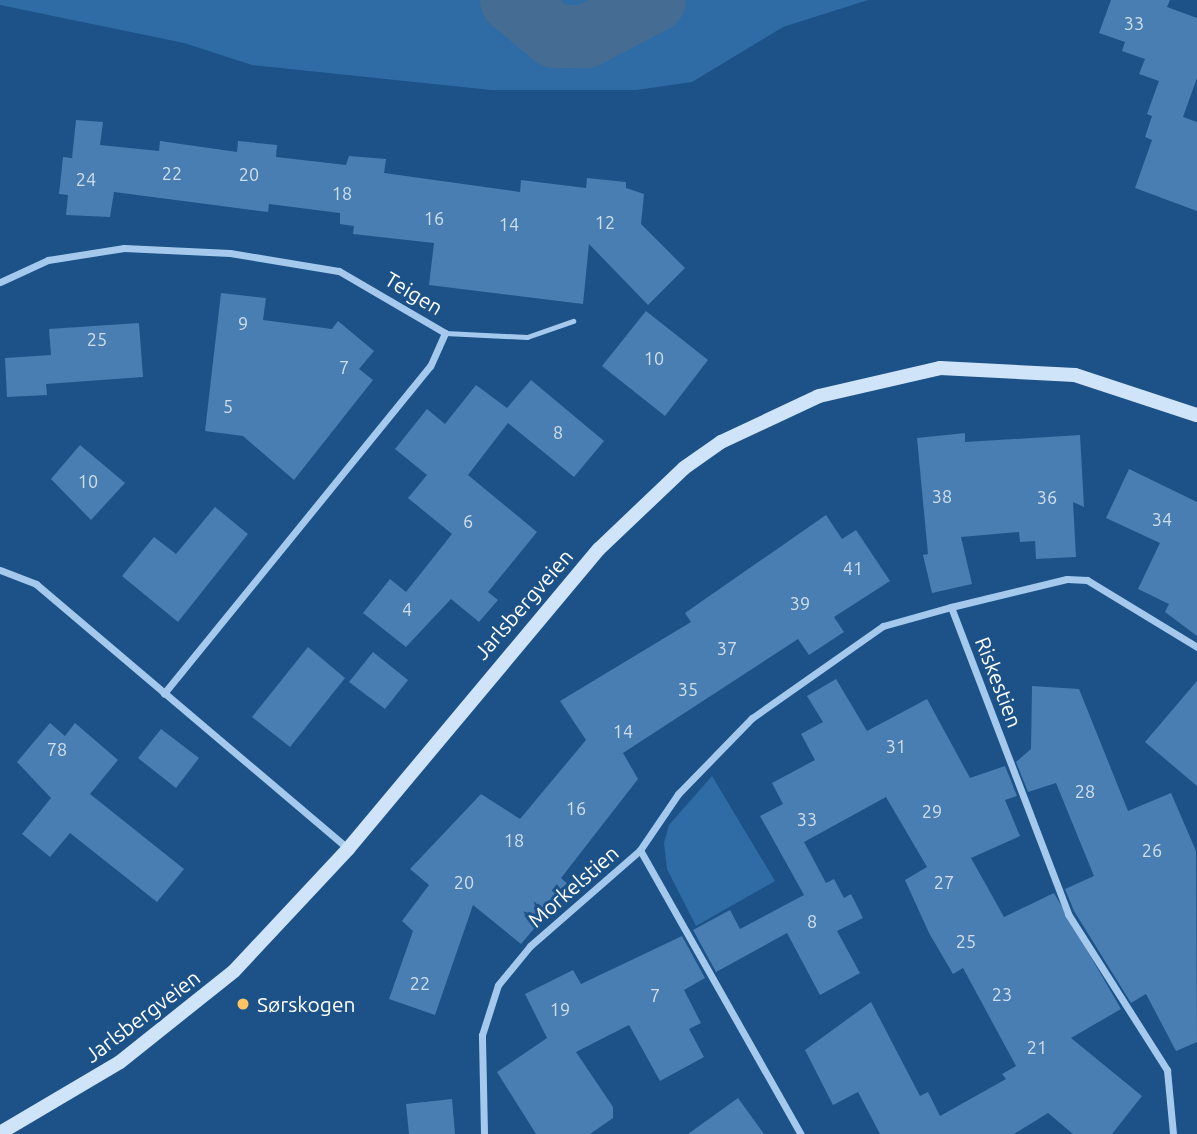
<!DOCTYPE html>
<html>
<head>
<meta charset="utf-8">
<style>
  body { margin:0 }
  #map { position:relative; width:1197px; height:1134px; overflow:hidden; background:#1c5287; font-family:Ubuntu,sans-serif }
  div>[style] { position:absolute }
  [style*='--x'] { left:calc(var(--x)*1px); top:calc(var(--y)*1px); width:calc(var(--w)*1px); rotate:calc(var(--a)*1deg) }
  .green>* { inset:0; background:#2f6ca5 }
  .river>* { height:63px; margin:-31.5px; padding:0 31.5px; transform-origin:31.5px; border-radius:31.5px; background:#456c92 }
  .building>* { inset:0; background:#487eb2 }
  .service>* { height:5px; margin:-2.5px; padding:0 2.5px; transform-origin:2.5px; border-radius:2.5px; background:#a4c9ec }
  .minor>* { height:7px; margin:-3.5px; padding:0 3.5px; transform-origin:3.5px; border-radius:3.5px; background:#a4c9ec }
  .secondary>* { height:14px; margin:-7px; padding:0 7px; transform-origin:7px; border-radius:7px; background:#d0e4f9 }
  .dots>* { width:19px; height:19px; translate:-50% -50%; box-sizing:border-box; border:4px solid #1c5287; border-radius:50% }
  span { translate:-50% -50%; white-space:nowrap; text-align:center; line-height:1.15; -webkit-text-stroke:6px #1c5287; paint-order:stroke }
  .number-label { font-size:18px; color:#d1dfec }
  .number-label span { -webkit-text-stroke-width:0 }
  .street-label { font-size:21px; color:#fff }
  .poi-label { font-size:21px; color:#fff }
  .left { translate:0 -50%; text-align:left }
</style>
</head>
<body>
<div id="map">
  <div class="green">
    <div style="clip-path:polygon(0 0,868px 0,783px 27px,692px 82px,636px 90px,491px 90px,252px 65px,184px 43px,0 5px)"></div>
    <div style="clip-path:polygon(712px 776px,775px 881px,696px 926px,667px 869px,664px 843px,669px 825px)"></div>
  </div>
  <div class="river">
    <div style="--x:511;--y:0;--w:56;--a:39.9"></div>
    <div style="--x:554;--y:36;--w:32;--a:0"></div>
    <div style="--x:586;--y:36;--w:77;--a:-27.9"></div>
  </div>
  <div class="building">
    <div style="clip-path:polygon(1111px 0,1170px 0,1167px 7px,1197px 18px,1197px 78px,1183px 117px,1197px 122px,1197px 211px,1135px 188px,1152px 140px,1145px 137px,1152px 116px,1147px 114px,1159px 81px,1139px 74px,1145px 59px,1122px 51px,1125px 42px,1099px 33px)"></div>
    <div style="clip-path:polygon(76px 120px,103px 122px,100px 145px,159px 151px,160px 141px,237px 152px,238px 141px,277px 145px,276px 157px,346px 165px,349px 156px,386px 159px,384px 173px,520px 192px,521px 180px,586px 188px,587px 178px,626px 182px,626px 188px,644px 194px,641px 224px,685px 268px,648px 305px,589px 244px,583px 304px,429px 285px,434px 243px,353px 234px,354px 226px,340px 224px,340px 213px,269px 204px,268px 212px,114px 192px,110px 217px,66px 215px,68px 195px,59px 194px,63px 157px,72px 158px)"></div>
    <div style="clip-path:polygon(221px 293px,266px 298px,263px 320px,332px 329px,338px 321px,374px 351px,359px 369px,373px 380px,294px 480px,243px 436px,205px 431px)"></div>
    <div style="clip-path:polygon(646px 311px,708px 360px,665px 416px,602px 366px)"></div>
    <div style="clip-path:polygon(139px 323px,143px 377px,46px 384px,47px 395px,7px 397px,5px 358px,51px 355px,49px 329px)"></div>
    <div style="clip-path:polygon(531px 380px,604px 441px,574px 477px,508px 423px,468px 475px,537px 532px,488px 592px,498px 600px,479px 622px,451px 599px,406px 647px,363px 613px,390px 579px,406px 592px,452px 534px,408px 498px,427px 475px,395px 449px,427px 409px,445px 424px,476px 385px,507px 408px)"></div>
    <div style="clip-path:polygon(965px 433px,965px 442px,1080px 435px,1084px 507px,1073px 502px,1076px 557px,1036px 559px,1035px 541px,1020px 542px,1019px 532px,961px 537px,972px 584px,932px 593px,923px 555px,928px 554px,917px 438px)"></div>
    <div style="clip-path:polygon(80px 445px,125px 483px,91px 520px,51px 479px)"></div>
    <div style="clip-path:polygon(1129px 469px,1197px 502px,1197px 636px,1165px 612px,1169px 604px,1138px 589px,1160px 543px,1106px 518px)"></div>
    <div style="clip-path:polygon(215px 507px,248px 534px,178px 622px,122px 576px,154px 537px,176px 554px)"></div>
    <div style="clip-path:polygon(826px 515px,842px 539px,856px 530px,890px 581px,834px 617px,844px 632px,809px 655px,798px 639px,623px 753px,638px 779px,561px 878px,570px 886px,521px 944px,473px 905px,435px 1015px,389px 999px,413px 931px,402px 921px,429px 885px,410px 869px,481px 794px,520px 819px,586px 740px,560px 701px,691px 622px,685px 613px)"></div>
    <div style="clip-path:polygon(308px 647px,345px 678px,290px 747px,252px 717px)"></div>
    <div style="clip-path:polygon(373px 652px,408px 680px,385px 709px,349px 682px)"></div>
    <div style="clip-path:polygon(836px 679px,867px 731px,927px 699px,970px 778px,1005px 766px,1017px 796px,1005px 800px,1020px 836px,971px 858px,1004px 917px,1054px 893px,1121px 1009px,1071px 1038px,1142px 1096px,1112px 1134px,1073px 1134px,1048px 1113px,1014px 1134px,880px 1134px,858px 1092px,833px 1105px,805px 1050px,871px 1002px,920px 1096px,928px 1092px,940px 1116px,1006px 1079px,1002px 1074px,1016px 1066px,963px 968px,953px 974px,929px 933px,905px 880px,927px 867px,886px 797px,804px 842px,826px 883px,834px 879px,844px 898px,851px 894px,863px 918px,837px 931px,860px 973px,820px 995px,787px 933px,716px 972px,693px 930px,730px 910px,740px 929px,804px 895px,760px 816px,783px 804px,772px 783px,815px 760px,801px 734px,823px 722px,807px 696px)"></div>
    <div style="clip-path:polygon(1197px 681px,1197px 786px,1145px 742px)"></div>
    <div style="clip-path:polygon(1032px 686px,1079px 689px,1128px 811px,1171px 793px,1196px 851px,1197px 1042px,1176px 1051px,1146px 994px,1131px 1003px,1074px 911px,1065px 889px,1094px 876px,1056px 783px,1028px 792px,1016px 762px,1031px 749px)"></div>
    <div style="clip-path:polygon(50px 723px,65px 736px,75px 723px,118px 760px,90px 794px,184px 869px,157px 902px,70px 833px,50px 857px,22px 834px,51px 798px,17px 762px)"></div>
    <div style="clip-path:polygon(161px 729px,199px 758px,176px 788px,138px 758px)"></div>
    <div style="clip-path:polygon(682px 936px,705px 978px,684px 990px,701px 1023px,689px 1029px,704px 1057px,660px 1081px,629px 1025px,576px 1052px,613px 1107px,613px 1118px,590px 1134px,536px 1134px,497px 1072px,547px 1038px,525px 994px,573px 970px,581px 984px)"></div>
    <div style="clip-path:polygon(738px 1098px,764px 1134px,688px 1134px)"></div>
    <div style="clip-path:polygon(452px 1099px,455px 1134px,409px 1134px,406px 1104px)"></div>
  </div>
  <div class="service">
    <div style="--x:445;--y:333;--w:82;--a:2.8"></div>
    <div style="--x:527;--y:337;--w:49;--a:-19.2"></div>
  </div>
  <div class="minor">
    <div style="--x:0;--y:282;--w:53;--a:-24.6"></div>
    <div style="--x:48;--y:260;--w:77;--a:-9"></div>
    <div style="--x:124;--y:248;--w:106;--a:2.7"></div>
    <div style="--x:230;--y:253;--w:110;--a:9.4"></div>
    <div style="--x:339;--y:271;--w:123;--a:30.3"></div>
    <div style="--x:445;--y:333;--w:36;--a:114"></div>
    <div style="--x:430;--y:366;--w:422;--a:129.1"></div>
    <div style="--x:0;--y:570;--w:39;--a:21"></div>
    <div style="--x:36;--y:584;--w:409;--a:40.3"></div>
    <div style="--x:951;--y:607;--w:119;--a:-13.6"></div>
    <div style="--x:1067;--y:579;--w:20;--a:3"></div>
    <div style="--x:1087;--y:580;--w:129;--a:31.3"></div>
    <div style="--x:640;--y:850;--w:68;--a:-55.8"></div>
    <div style="--x:678;--y:794;--w:106;--a:-45.8"></div>
    <div style="--x:752;--y:718;--w:160;--a:-35.1"></div>
    <div style="--x:883;--y:626;--w:71;--a:-15.6"></div>
    <div style="--x:951;--y:607;--w:329;--a:69.1"></div>
    <div style="--x:1068;--y:914;--w:185;--a:57.6"></div>
    <div style="--x:1167;--y:1070;--w:64;--a:84.6"></div>
    <div style="--x:484;--y:1134;--w:99;--a:-91.2"></div>
    <div style="--x:482;--y:1035;--w:52;--a:-72.3"></div>
    <div style="--x:498;--y:985;--w:50;--a:-50.6"></div>
    <div style="--x:530;--y:946;--w:146;--a:-41.1"></div>
    <div style="--x:640;--y:850;--w:326;--a:60.5"></div>
  </div>
  <div class="secondary">
    <div style="--x:0;--y:1133;--w:139;--a:-30.6"></div>
    <div style="--x:120;--y:1062;--w:146;--a:-38.6"></div>
    <div style="--x:234;--y:971;--w:167;--a:-46.9"></div>
    <div style="--x:348;--y:849;--w:391;--a:-50.1"></div>
    <div style="--x:599;--y:549;--w:117;--a:-43.6"></div>
    <div style="--x:684;--y:468;--w:45;--a:-35.1"></div>
    <div style="--x:721;--y:442;--w:108;--a:-25.1"></div>
    <div style="--x:819;--y:396;--w:124;--a:-13"></div>
    <div style="--x:940;--y:368;--w:135;--a:3"></div>
    <div style="--x:1075;--y:375;--w:128;--a:18.2"></div>
  </div>
  <div class="dots">
    <div style="left:243px;top:1004px;background:#fdc561"></div>
  </div>
  <div class="number-label">
    <span style="left:1134px;top:23px">33</span>
    <span style="left:172px;top:173px">22</span>
    <span style="left:249px;top:174px">20</span>
    <span style="left:86px;top:179px">24</span>
    <span style="left:342px;top:193px">18</span>
    <span style="left:434px;top:218px">16</span>
    <span style="left:605px;top:222px">12</span>
    <span style="left:509px;top:224px">14</span>
    <span style="left:243px;top:323px">9</span>
    <span style="left:97px;top:339px">25</span>
    <span style="left:654px;top:358px">10</span>
    <span style="left:344px;top:367px">7</span>
    <span style="left:228px;top:406px">5</span>
    <span style="left:558px;top:432px">8</span>
    <span style="left:88px;top:481px">10</span>
    <span style="left:942px;top:496px">38</span>
    <span style="left:1047px;top:497px">36</span>
    <span style="left:1162px;top:519px">34</span>
    <span style="left:468px;top:521px">6</span>
    <span style="left:853px;top:568px">41</span>
    <span style="left:800px;top:603px">39</span>
    <span style="left:407px;top:609px">4</span>
    <span style="left:727px;top:648px">37</span>
    <span style="left:688px;top:689px">35</span>
    <span style="left:623px;top:731px">14</span>
    <span style="left:896px;top:746px">31</span>
    <span style="left:57px;top:749px">78</span>
    <span style="left:1085px;top:791px">28</span>
    <span style="left:576px;top:808px">16</span>
    <span style="left:932px;top:811px">29</span>
    <span style="left:807px;top:819px">33</span>
    <span style="left:514px;top:840px">18</span>
    <span style="left:1152px;top:850px">26</span>
    <span style="left:464px;top:882px">20</span>
    <span style="left:944px;top:882px">27</span>
    <span style="left:812px;top:921px">8</span>
    <span style="left:966px;top:941px">25</span>
    <span style="left:420px;top:983px">22</span>
    <span style="left:1002px;top:994px">23</span>
    <span style="left:655px;top:995px">7</span>
    <span style="left:560px;top:1009px">19</span>
    <span style="left:1037px;top:1047px">21</span>
  </div>
  <div class="street-label">
    <span style="left:414px;top:293px;rotate:31deg">Teigen</span>
    <span style="left:523px;top:604px;rotate:-49deg">Jarlsbergveien</span>
    <span style="left:999px;top:682px;rotate:69deg">Riskestien</span>
    <span style="left:573px;top:886px;rotate:-41deg">Morkelstien</span>
    <span style="left:142px;top:1016px;rotate:-37deg">Jarlsbergveien</span>
  </div>
  <div class="poi-label">
    <span class="left" style="left:257px;top:1004px">Sørskogen</span>
  </div>
</div>
</body>
</html>
